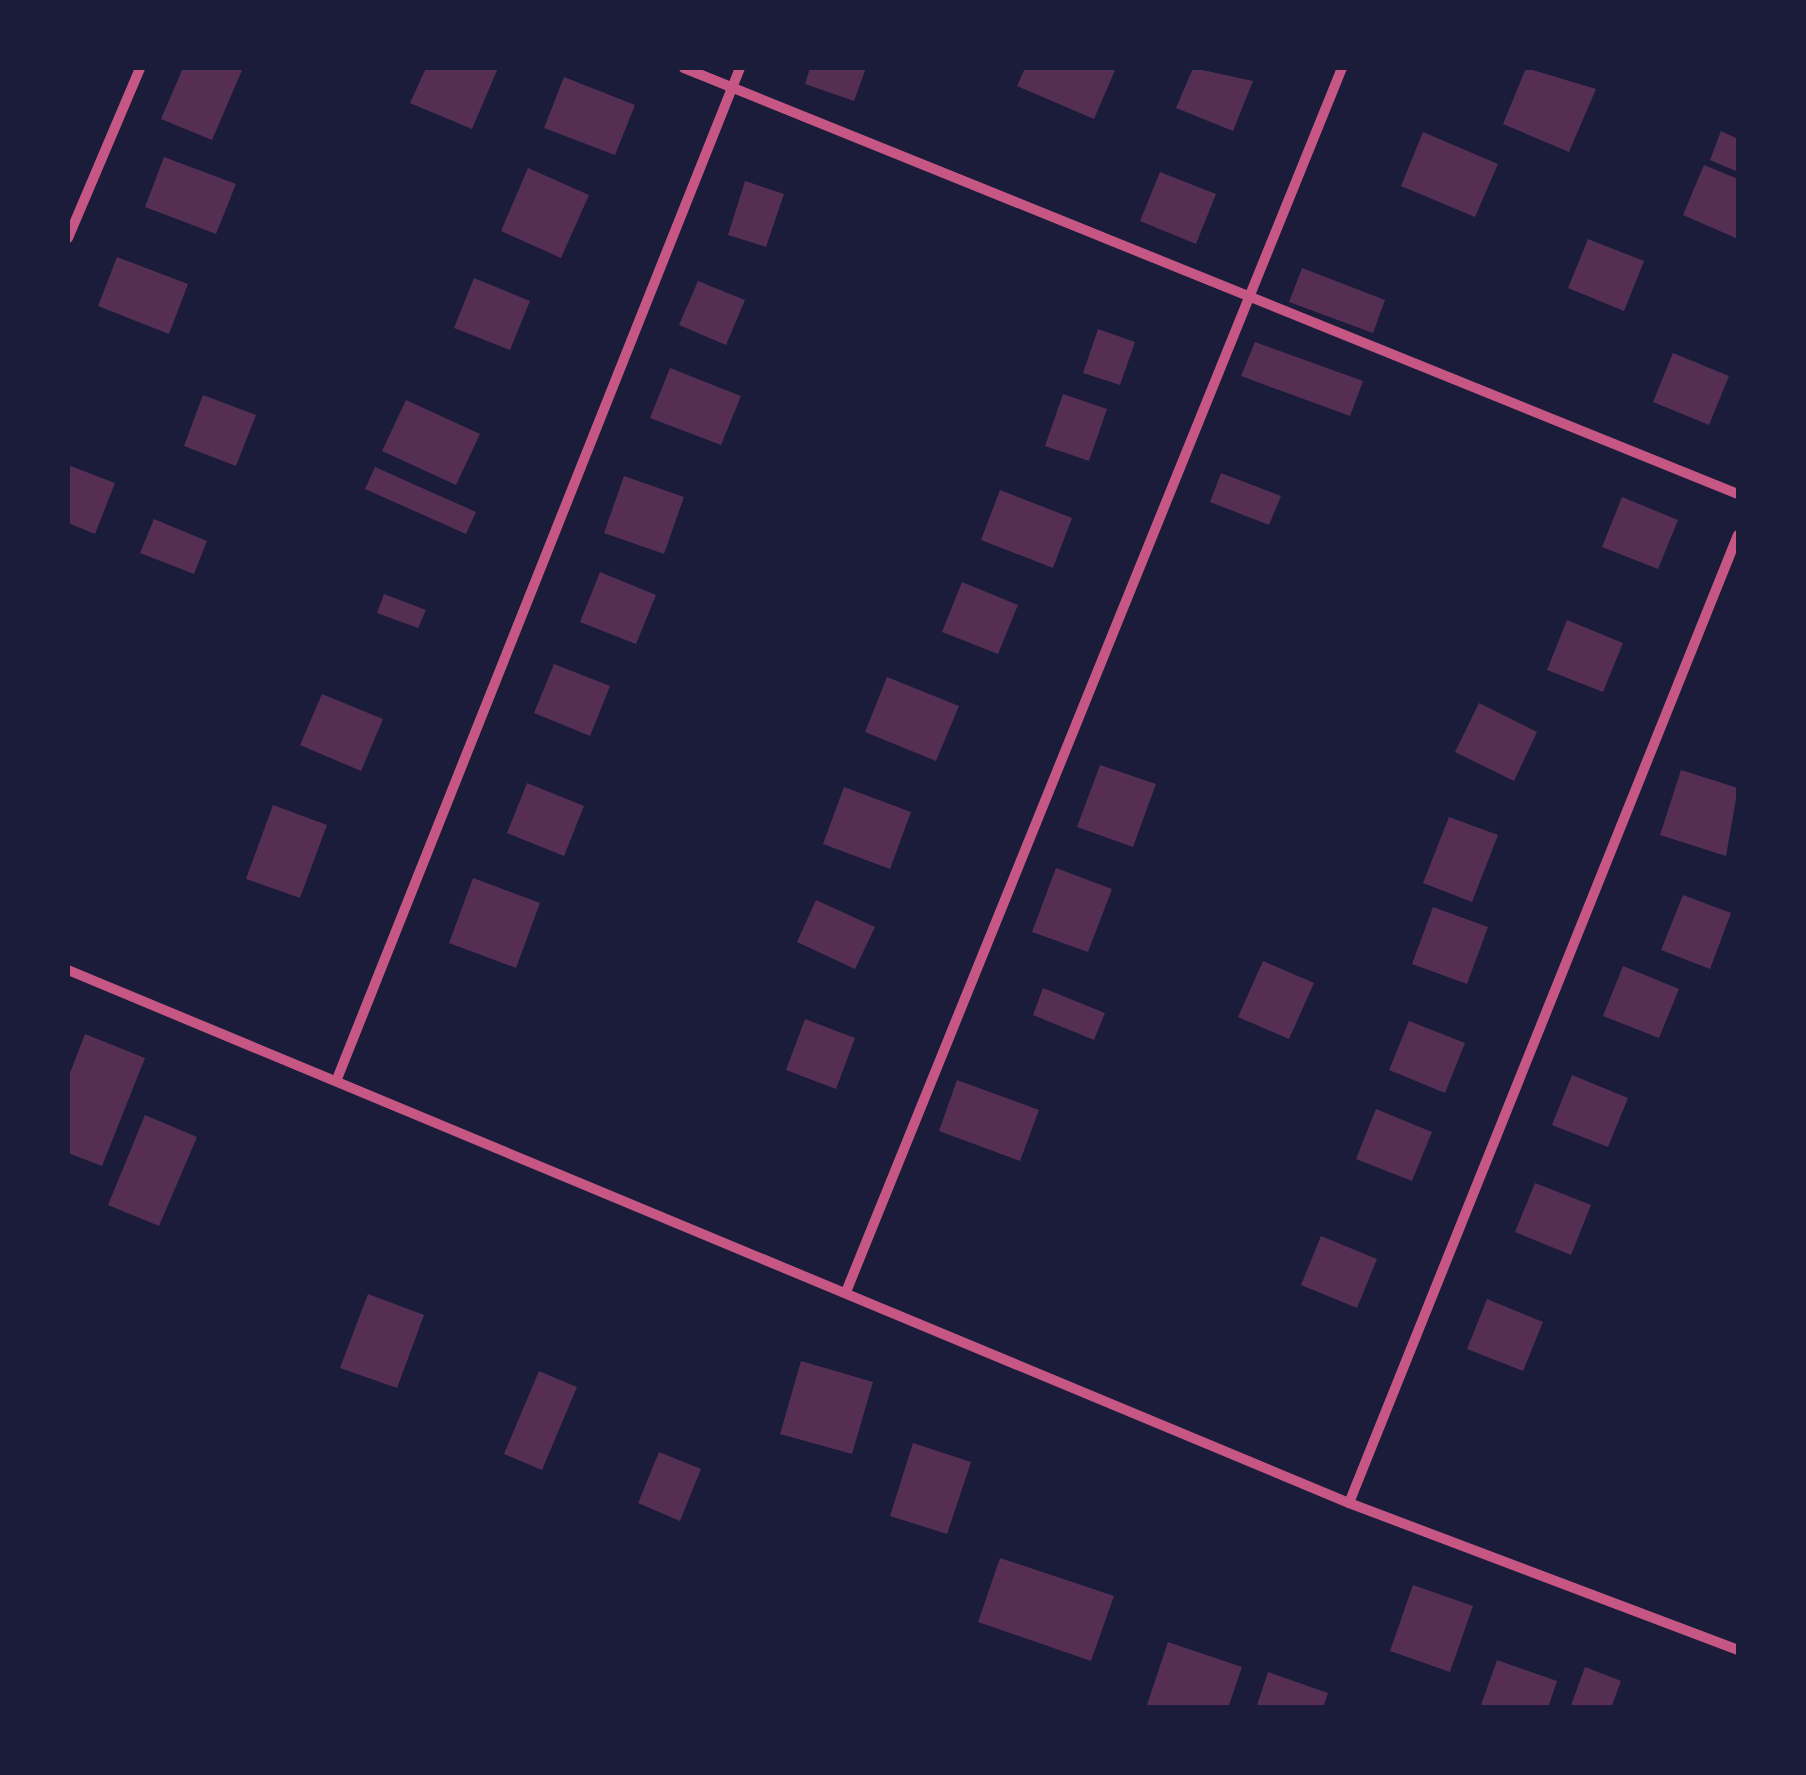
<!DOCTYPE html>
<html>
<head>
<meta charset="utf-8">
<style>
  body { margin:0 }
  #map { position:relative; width:1806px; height:1775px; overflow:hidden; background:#1b1b3a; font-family:Raleway,sans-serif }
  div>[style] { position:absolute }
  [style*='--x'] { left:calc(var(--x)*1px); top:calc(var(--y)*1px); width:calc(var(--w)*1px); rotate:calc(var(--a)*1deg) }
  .building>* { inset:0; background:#542f53 }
  .minor>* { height:10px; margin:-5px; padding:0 5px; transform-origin:5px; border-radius:5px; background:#c65784 }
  span { translate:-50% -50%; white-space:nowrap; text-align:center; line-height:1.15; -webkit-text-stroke:8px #1b1b3a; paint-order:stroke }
  .frame { position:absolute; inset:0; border:70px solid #1b1b3a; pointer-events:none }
</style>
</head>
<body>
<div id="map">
  <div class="building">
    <div style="clip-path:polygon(183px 68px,243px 68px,212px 140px,161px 119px)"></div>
    <div style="clip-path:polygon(426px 68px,498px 68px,472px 129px,410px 103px)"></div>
    <div style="clip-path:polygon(810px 68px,866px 68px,854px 101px,805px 84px)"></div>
    <div style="clip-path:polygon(1025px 68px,1116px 68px,1094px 119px,1017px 86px)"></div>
    <div style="clip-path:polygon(1193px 68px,1253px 81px,1233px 131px,1176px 108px)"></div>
    <div style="clip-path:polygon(1526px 68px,1596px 89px,1569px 152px,1503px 124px)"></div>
    <div style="clip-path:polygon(564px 77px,635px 105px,615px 155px,544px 128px)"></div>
    <div style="clip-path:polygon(1721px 131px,1738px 139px,1738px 172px,1710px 160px)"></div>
    <div style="clip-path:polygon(1423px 132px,1498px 164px,1475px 217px,1401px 186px)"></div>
    <div style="clip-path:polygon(164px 157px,236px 184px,216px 234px,145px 207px)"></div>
    <div style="clip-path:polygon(1704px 165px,1738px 179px,1738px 239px,1683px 215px)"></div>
    <div style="clip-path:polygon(528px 168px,589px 195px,561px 258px,501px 231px)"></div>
    <div style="clip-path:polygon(1160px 172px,1216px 194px,1196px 244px,1140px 221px)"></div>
    <div style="clip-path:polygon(745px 181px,784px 194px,766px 247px,728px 235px)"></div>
    <div style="clip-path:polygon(1588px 239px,1644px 261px,1624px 311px,1568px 288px)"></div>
    <div style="clip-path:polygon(117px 257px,188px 284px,169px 334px,98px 306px)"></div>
    <div style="clip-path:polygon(1302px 268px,1385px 300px,1373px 333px,1289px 302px)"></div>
    <div style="clip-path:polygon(474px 278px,530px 301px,510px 350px,454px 328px)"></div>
    <div style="clip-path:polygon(698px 281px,745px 300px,726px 345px,679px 325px)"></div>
    <div style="clip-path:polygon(1098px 329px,1135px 342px,1120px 385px,1083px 373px)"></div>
    <div style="clip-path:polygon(1255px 342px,1363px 381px,1350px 416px,1241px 376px)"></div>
    <div style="clip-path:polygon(1673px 353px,1729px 376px,1709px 425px,1653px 402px)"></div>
    <div style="clip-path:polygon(670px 368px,741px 396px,721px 445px,650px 418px)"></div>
    <div style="clip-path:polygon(1063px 394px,1107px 409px,1089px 461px,1045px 446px)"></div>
    <div style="clip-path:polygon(203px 395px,256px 415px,236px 466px,184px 446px)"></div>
    <div style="clip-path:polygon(406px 400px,480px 434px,456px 485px,382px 451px)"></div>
    <div style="clip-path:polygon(68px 465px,115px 483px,95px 534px,68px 523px)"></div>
    <div style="clip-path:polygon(375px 467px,476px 512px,466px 534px,365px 489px)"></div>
    <div style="clip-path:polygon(1221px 473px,1281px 496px,1269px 525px,1210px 502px)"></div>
    <div style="clip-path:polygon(624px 476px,684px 497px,664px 554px,604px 533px)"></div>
    <div style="clip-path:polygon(1000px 490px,1072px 518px,1053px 568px,981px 540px)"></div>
    <div style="clip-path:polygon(1622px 497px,1678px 520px,1658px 569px,1602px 547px)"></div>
    <div style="clip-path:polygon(154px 519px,207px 541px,194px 574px,140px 553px)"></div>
    <div style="clip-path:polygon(600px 572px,656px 595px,636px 644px,580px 622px)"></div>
    <div style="clip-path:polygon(962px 582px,1018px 605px,998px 654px,942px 632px)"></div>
    <div style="clip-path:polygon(384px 594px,426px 610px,418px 628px,377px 613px)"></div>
    <div style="clip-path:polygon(1567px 620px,1623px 643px,1603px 692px,1547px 670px)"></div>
    <div style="clip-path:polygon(554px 664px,610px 686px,590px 736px,534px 713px)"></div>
    <div style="clip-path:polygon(887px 677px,959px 706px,936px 761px,865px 732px)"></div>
    <div style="clip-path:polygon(322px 694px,383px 719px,361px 771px,300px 745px)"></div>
    <div style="clip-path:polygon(1479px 703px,1537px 732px,1514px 781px,1455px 752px)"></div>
    <div style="clip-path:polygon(1100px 765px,1156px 784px,1133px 847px,1077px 827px)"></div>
    <div style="clip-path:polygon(1681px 770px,1738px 788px,1726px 856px,1660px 835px)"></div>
    <div style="clip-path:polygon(527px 783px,584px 806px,564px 856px,507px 833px)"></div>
    <div style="clip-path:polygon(844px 787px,911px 812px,890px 869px,823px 844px)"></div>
    <div style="clip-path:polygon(273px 805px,327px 825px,300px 898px,246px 879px)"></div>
    <div style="clip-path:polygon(1449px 817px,1498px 835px,1472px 902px,1423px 883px)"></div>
    <div style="clip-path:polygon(1056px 868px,1112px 889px,1088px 952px,1032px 932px)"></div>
    <div style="clip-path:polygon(473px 878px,540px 903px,516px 968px,449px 943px)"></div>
    <div style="clip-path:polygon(1683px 895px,1731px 913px,1710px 969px,1661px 950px)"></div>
    <div style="clip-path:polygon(816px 900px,875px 927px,855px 969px,797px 942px)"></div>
    <div style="clip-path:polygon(1433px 907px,1488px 927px,1467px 984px,1412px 964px)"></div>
    <div style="clip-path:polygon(1263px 961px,1314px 983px,1289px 1039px,1238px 1017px)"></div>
    <div style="clip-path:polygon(1623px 966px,1679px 989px,1659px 1038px,1603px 1016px)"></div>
    <div style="clip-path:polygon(1043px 988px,1105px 1013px,1094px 1040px,1033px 1015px)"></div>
    <div style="clip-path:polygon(805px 1019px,855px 1038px,836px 1089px,786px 1070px)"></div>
    <div style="clip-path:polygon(1409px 1021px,1465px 1043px,1445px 1093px,1389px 1070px)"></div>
    <div style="clip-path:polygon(85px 1034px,145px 1058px,102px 1166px,68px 1153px,68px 1078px)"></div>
    <div style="clip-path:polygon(1572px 1075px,1628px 1098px,1608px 1147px,1552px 1125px)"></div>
    <div style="clip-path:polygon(957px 1080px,1039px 1110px,1020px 1161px,939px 1131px)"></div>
    <div style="clip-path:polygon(1376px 1109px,1432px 1132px,1412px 1181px,1356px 1159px)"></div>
    <div style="clip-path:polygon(145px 1115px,197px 1137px,159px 1226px,108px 1205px)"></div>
    <div style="clip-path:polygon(1535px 1183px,1591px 1205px,1571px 1255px,1515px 1232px)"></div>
    <div style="clip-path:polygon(1321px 1236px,1377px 1259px,1357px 1308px,1301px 1285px)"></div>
    <div style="clip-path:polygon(368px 1294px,424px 1315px,397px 1388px,340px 1368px)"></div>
    <div style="clip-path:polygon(1487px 1299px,1543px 1322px,1523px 1371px,1467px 1349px)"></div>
    <div style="clip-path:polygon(801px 1361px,873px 1382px,852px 1454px,780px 1434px)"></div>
    <div style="clip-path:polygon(539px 1371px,577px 1387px,542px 1470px,504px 1454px)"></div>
    <div style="clip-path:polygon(913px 1443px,971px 1462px,947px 1534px,890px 1516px)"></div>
    <div style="clip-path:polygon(659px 1452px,701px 1469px,680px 1521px,638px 1503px)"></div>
    <div style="clip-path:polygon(1000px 1558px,1114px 1596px,1091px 1661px,978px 1622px)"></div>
    <div style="clip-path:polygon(1413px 1585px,1473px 1606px,1450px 1672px,1390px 1651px)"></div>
    <div style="clip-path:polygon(1168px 1642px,1242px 1667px,1228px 1708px,1146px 1708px)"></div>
    <div style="clip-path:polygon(1497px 1660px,1557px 1681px,1548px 1708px,1480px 1708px)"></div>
    <div style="clip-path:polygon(1585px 1667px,1621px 1681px,1611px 1708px,1570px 1708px)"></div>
    <div style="clip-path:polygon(1268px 1672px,1328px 1693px,1323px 1708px,1256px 1708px)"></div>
  </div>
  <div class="minor">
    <div style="--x:684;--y:68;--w:1137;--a:22.01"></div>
    <div style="--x:68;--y:238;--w:185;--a:-67"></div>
    <div style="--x:68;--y:970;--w:1387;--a:22.59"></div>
    <div style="--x:1349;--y:1503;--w:416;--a:20.7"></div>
    <div style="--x:337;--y:1079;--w:1088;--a:-68.27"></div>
    <div style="--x:846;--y:1292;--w:1321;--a:-67.94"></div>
    <div style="--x:1349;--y:1503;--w:1043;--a:-68.11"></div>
  </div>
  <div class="frame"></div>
</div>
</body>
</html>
